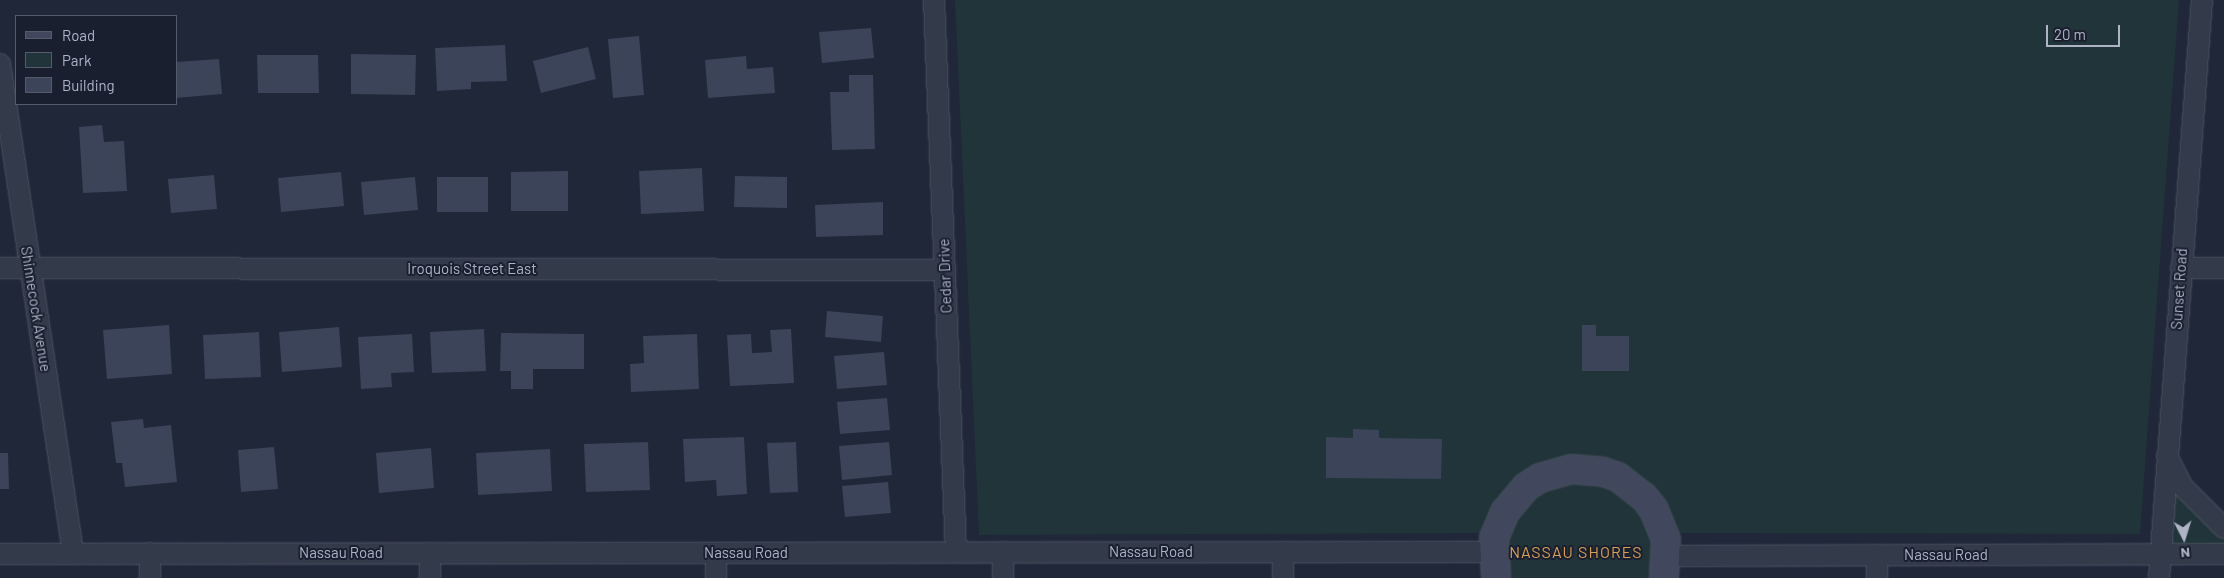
<!DOCTYPE html>
<html>
<head>
<meta charset="utf-8">
<style>
  body { margin:0 }
  #map { position:relative; width:2224px; height:578px; overflow:hidden; background:#1f2739; font-family:Barlow,sans-serif }
  div>[style] { position:absolute }
  [style*='--x'] { left:calc(var(--x)*1px); top:calc(var(--y)*1px); width:calc(var(--w)*1px); rotate:calc(var(--a)*1deg) }
  .green>* { inset:0; background:#21343a }
  .building>* { inset:0; background:#3b4459 }
  .roads { filter:drop-shadow(0 0 1px #4e5464) drop-shadow(0 0 1px #4e5464) }
  .street>* { height:20px; margin:-10px; padding:0 10px; transform-origin:10px; border-radius:10px; background:#333a4a }
  .secondary>* { height:28px; margin:-14px; padding:0 14px; transform-origin:14px; border-radius:14px; background:#41485d }
  span { translate:-50% -50%; white-space:nowrap; text-align:center; line-height:1.15; -webkit-text-stroke:4px #191f2e; paint-order:stroke }
  .street-label { font-size:15px; color:#aeb4c6 }
  .neighbourhood-label { font-size:16px; color:#d9a056; letter-spacing:1px }
  .legend { position:absolute; left:15px; top:15px; width:162px; height:90px; box-sizing:border-box; background:#191f2e; border:1px solid #555b6b; margin:0; padding:6px 9px; list-style:none; font-size:15px; color:#aeb4c6 }
  .legend li { display:flex; align-items:center; gap:10px; height:25px }
  .legend b { width:25px; border:1px solid #555b6b }
  .north { position:absolute; left:2159px; top:513px; width:50px; height:50px; -webkit-text-stroke:4px #191f2e; paint-order:stroke; rotate:175deg; font-size:14px; font-weight:700; line-height:20px; text-align:center; color:#aeb4c6 }
  .north::after { content:''; display:block; margin:auto; width:18px; height:22px; background:#aeb4c6; clip-path:polygon(50% 0,100% 100%,50% 72%,0 100%) }
  .scale { position:absolute; left:2046px; top:25px; width:74px; height:22px; box-sizing:border-box; border:2px solid #aeb4c6; border-top:0; padding-left:6px; font-size:15px; line-height:18px; white-space:nowrap; color:#aeb4c6; -webkit-text-stroke:4px #191f2e; paint-order:stroke }
</style>
</head>
<body>
<div id="map">
  <div class="green">
    <div style="clip-path:polygon(955px 0,2179px 0,2140px 534px,1660px 533px,1659px 578px,1500px 578px,1499px 533px,979px 535px)"></div>
    <div style="clip-path:polygon(2169px 466px,2224px 531px,2224px 552px,2162px 552px)"></div>
  </div>
  <div class="building">
    <div style="clip-path:polygon(871px 28px,874px 58px,822px 63px,819px 32px)"></div>
    <div style="clip-path:polygon(639px 36px,644px 95px,613px 98px,608px 39px)"></div>
    <div style="clip-path:polygon(505px 45px,507px 81px,471px 82px,471px 89px,437px 91px,435px 48px)"></div>
    <div style="clip-path:polygon(588px 47px,596px 79px,541px 93px,533px 61px)"></div>
    <div style="clip-path:polygon(351px 54px,416px 55px,415px 95px,351px 94px)"></div>
    <div style="clip-path:polygon(257px 55px,318px 55px,319px 93px,258px 93px)"></div>
    <div style="clip-path:polygon(746px 56px,747px 69px,773px 67px,775px 93px,708px 98px,705px 60px)"></div>
    <div style="clip-path:polygon(219px 59px,222px 94px,176px 98px,176px 62px)"></div>
    <div style="clip-path:polygon(849px 75px,873px 75px,875px 149px,832px 150px,830px 92px,849px 92px)"></div>
    <div style="clip-path:polygon(102px 125px,104px 142px,124px 141px,127px 191px,83px 193px,79px 127px)"></div>
    <div style="clip-path:polygon(702px 168px,704px 211px,641px 214px,639px 171px)"></div>
    <div style="clip-path:polygon(568px 171px,568px 211px,511px 211px,511px 172px)"></div>
    <div style="clip-path:polygon(341px 172px,344px 206px,281px 212px,278px 178px)"></div>
    <div style="clip-path:polygon(214px 175px,217px 209px,171px 213px,168px 179px)"></div>
    <div style="clip-path:polygon(735px 176px,787px 177px,787px 208px,734px 207px)"></div>
    <div style="clip-path:polygon(415px 177px,418px 210px,364px 215px,361px 182px)"></div>
    <div style="clip-path:polygon(437px 177px,488px 177px,488px 212px,437px 212px)"></div>
    <div style="clip-path:polygon(883px 202px,883px 235px,816px 237px,815px 205px)"></div>
    <div style="clip-path:polygon(827px 311px,883px 316px,881px 342px,825px 337px)"></div>
    <div style="clip-path:polygon(169px 325px,172px 374px,107px 379px,103px 330px)"></div>
    <div style="clip-path:polygon(1582px 325px,1596px 325px,1596px 336px,1629px 336px,1629px 371px,1582px 371px)"></div>
    <div style="clip-path:polygon(339px 327px,342px 367px,282px 372px,279px 332px)"></div>
    <div style="clip-path:polygon(484px 329px,486px 371px,432px 373px,430px 332px)"></div>
    <div style="clip-path:polygon(791px 329px,794px 383px,730px 386px,727px 335px,751px 334px,752px 353px,772px 352px,770px 330px)"></div>
    <div style="clip-path:polygon(259px 332px,261px 377px,205px 379px,203px 335px)"></div>
    <div style="clip-path:polygon(501px 333px,584px 334px,584px 369px,533px 369px,533px 389px,511px 389px,511px 371px,500px 371px)"></div>
    <div style="clip-path:polygon(412px 334px,414px 372px,391px 373px,392px 387px,361px 389px,358px 337px)"></div>
    <div style="clip-path:polygon(697px 334px,699px 389px,631px 392px,630px 364px,644px 363px,643px 336px)"></div>
    <div style="clip-path:polygon(884px 352px,887px 385px,837px 389px,834px 356px)"></div>
    <div style="clip-path:polygon(887px 398px,890px 430px,840px 434px,837px 402px)"></div>
    <div style="clip-path:polygon(143px 419px,144px 428px,171px 425px,177px 482px,125px 487px,122px 463px,116px 463px,111px 422px)"></div>
    <div style="clip-path:polygon(1353px 429px,1379px 430px,1379px 438px,1442px 439px,1441px 479px,1326px 478px,1326px 437px,1353px 438px)"></div>
    <div style="clip-path:polygon(744px 437px,747px 494px,717px 496px,716px 480px,685px 482px,683px 439px)"></div>
    <div style="clip-path:polygon(648px 442px,650px 490px,586px 492px,584px 444px)"></div>
    <div style="clip-path:polygon(796px 442px,798px 492px,770px 493px,767px 443px)"></div>
    <div style="clip-path:polygon(889px 442px,892px 475px,842px 480px,839px 446px)"></div>
    <div style="clip-path:polygon(274px 447px,278px 489px,241px 492px,238px 450px)"></div>
    <div style="clip-path:polygon(431px 448px,434px 488px,379px 493px,376px 453px)"></div>
    <div style="clip-path:polygon(550px 449px,552px 491px,478px 495px,476px 453px)"></div>
    <div style="clip-path:polygon(0 453px,8px 453px,9px 489px,0 489px)"></div>
    <div style="clip-path:polygon(888px 482px,891px 513px,845px 517px,842px 486px)"></div>
  </div>
  <div class="roads">
    <div class="street">
      <div style="--x:934;--y:0;--w:552;--a:87.72"></div>
      <div style="--x:0;--y:64;--w:495;--a:81.5"></div>
      <div style="--x:0;--y:268;--w:945;--a:0.12"></div>
      <div style="--x:2181;--y:268;--w:43;--a:0"></div>
      <div style="--x:2167;--y:456;--w:34;--a:63"></div>
      <div style="--x:2182;--y:486;--w:59;--a:45"></div>
      <div style="--x:0;--y:554;--w:1493;--a:-0.08"></div>
      <div style="--x:1667;--y:556;--w:557;--a:-0.21"></div>
      <div style="--x:150;--y:578;--w:25;--a:-90"></div>
      <div style="--x:430;--y:578;--w:25;--a:-90"></div>
      <div style="--x:716;--y:578;--w:25;--a:-90"></div>
      <div style="--x:1003;--y:578;--w:26;--a:-90"></div>
      <div style="--x:1283;--y:578;--w:26;--a:-90"></div>
      <div style="--x:1877;--y:578;--w:23;--a:-90"></div>
      <div style="--x:2159;--y:578;--w:580;--a:-85.75"></div>
    </div>
    <div class="secondary">
      <div style="--x:1496;--y:578;--w:40;--a:-92.9"></div>
      <div style="--x:1494;--y:538;--w:28;--a:-67"></div>
      <div style="--x:1505;--y:512;--w:33;--a:-50"></div>
      <div style="--x:1526;--y:487;--w:17;--a:-33"></div>
      <div style="--x:1540;--y:478;--w:32;--a:-16"></div>
      <div style="--x:1571;--y:469;--w:32;--a:5"></div>
      <div style="--x:1603;--y:472;--w:16;--a:18"></div>
      <div style="--x:1618;--y:477;--w:33;--a:38"></div>
      <div style="--x:1644;--y:497;--w:16;--a:52"></div>
      <div style="--x:1654;--y:510;--w:31;--a:68"></div>
      <div style="--x:1666;--y:539;--w:39;--a:93"></div>
    </div>
  </div>
  <div class="street-label">
    <span style="left:472px;top:269px">Iroquois Street East</span>
    <span style="left:945px;top:276px;rotate:-92deg">Cedar Drive</span>
    <span style="left:2179px;top:289px;rotate:-86deg">Sunset Road</span>
    <span style="left:36px;top:309px;rotate:81deg">Shinnecock Avenue</span>
    <span style="left:1151px;top:552px">Nassau Road</span>
    <span style="left:341px;top:553px">Nassau Road</span>
    <span style="left:746px;top:553px">Nassau Road</span>
    <span style="left:1946px;top:555px">Nassau Road</span>
  </div>
  <div class="neighbourhood-label">
    <span style="left:1576px;top:552px">NASSAU SHORES</span>
  </div>
  <ul class="legend">
  <li><b style="height:6px;background:#41485d"></b>Road</li>
  <li><b style="height:14px;background:#21343a"></b>Park</li>
  <li><b style="height:14px;background:#3b4459"></b>Building</li>
  </ul>
  <div class="north">N</div>
  <div class="scale">20 m</div>
</div>
</body>
</html>
